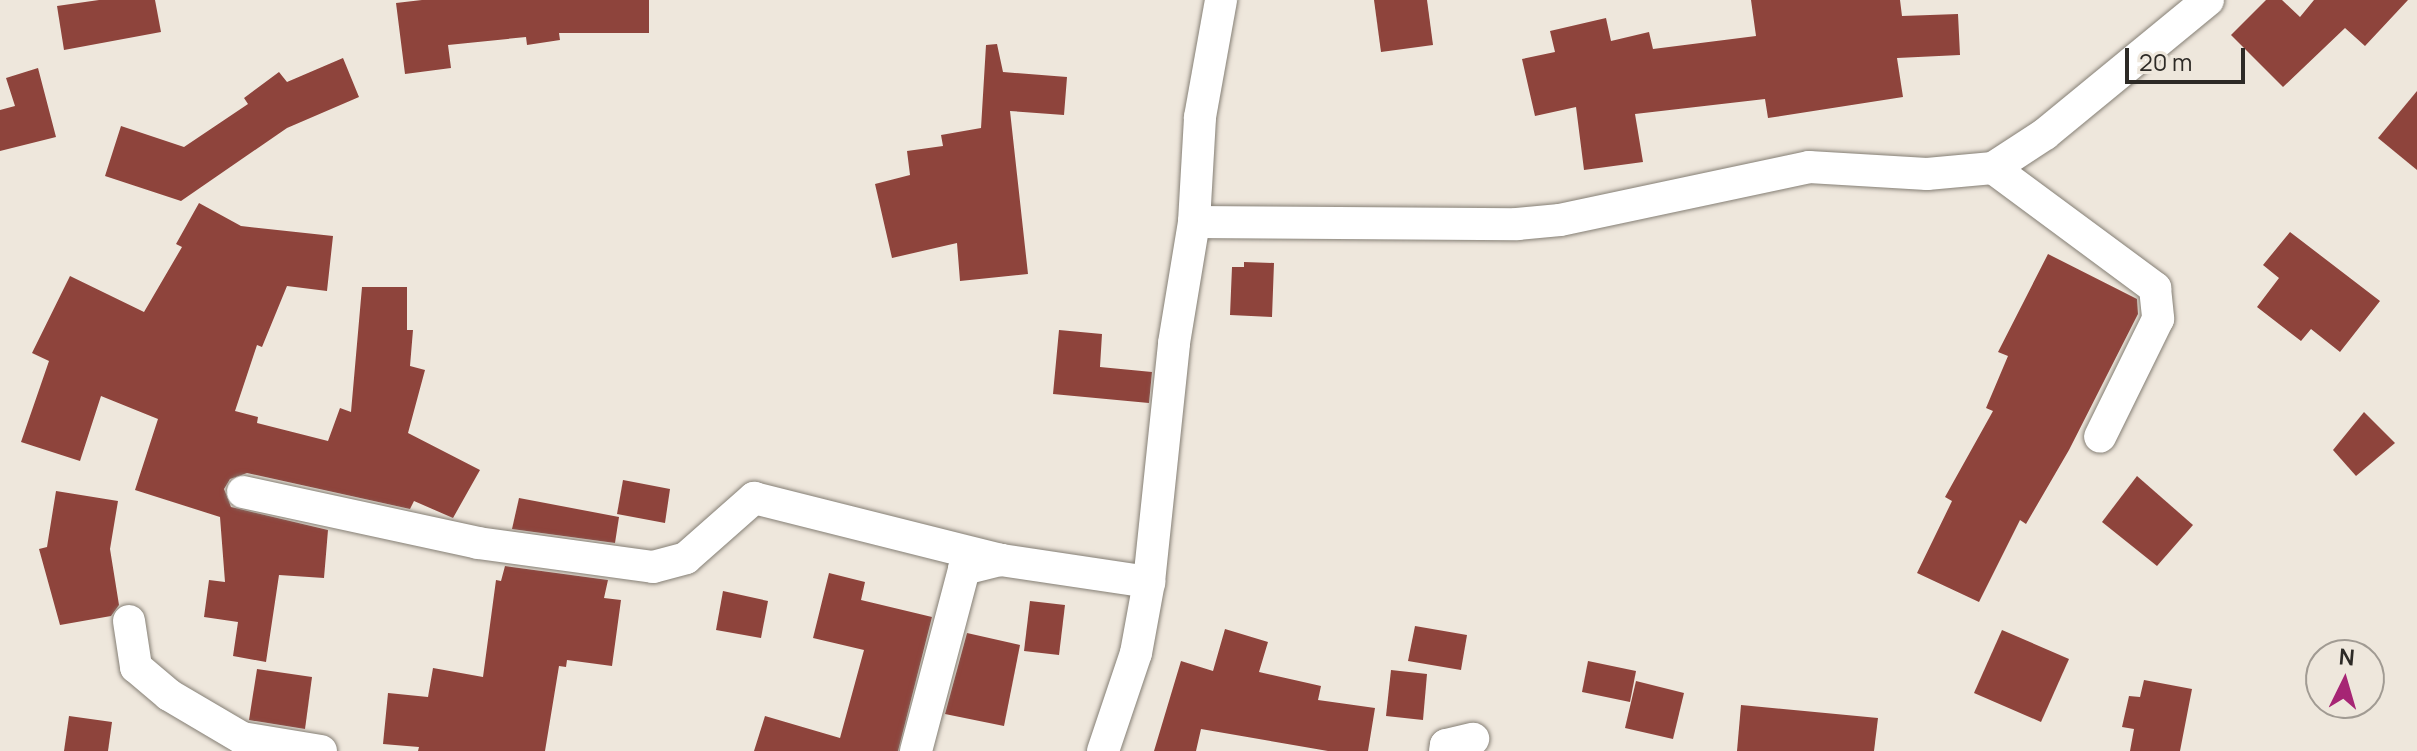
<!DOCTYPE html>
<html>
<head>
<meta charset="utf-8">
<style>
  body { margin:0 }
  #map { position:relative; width:2417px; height:751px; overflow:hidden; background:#eee7dc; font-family:Manrope,sans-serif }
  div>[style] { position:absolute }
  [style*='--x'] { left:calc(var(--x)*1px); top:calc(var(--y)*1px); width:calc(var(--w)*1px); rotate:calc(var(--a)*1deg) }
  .building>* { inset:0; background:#8e443c }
  .roads { filter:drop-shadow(0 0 2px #857f75) drop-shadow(0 0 2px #857f75) }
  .minor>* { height:32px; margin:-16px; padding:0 16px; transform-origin:16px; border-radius:16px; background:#fff }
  span { translate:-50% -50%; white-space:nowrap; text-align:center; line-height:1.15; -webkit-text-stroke:8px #eee7dc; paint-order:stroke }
  .north { position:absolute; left:2305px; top:639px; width:80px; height:80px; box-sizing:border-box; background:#eee7dc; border:2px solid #a19b93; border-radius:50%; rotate:5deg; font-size:22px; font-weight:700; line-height:32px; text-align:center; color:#2d2a26 }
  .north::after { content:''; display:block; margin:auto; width:28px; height:36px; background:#a62574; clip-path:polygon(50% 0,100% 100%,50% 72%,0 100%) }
  .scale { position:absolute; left:2125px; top:48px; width:120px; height:36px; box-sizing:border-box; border:4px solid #2d2a26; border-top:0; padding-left:10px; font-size:24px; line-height:28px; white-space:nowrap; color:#2d2a26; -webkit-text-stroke:6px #eee7dc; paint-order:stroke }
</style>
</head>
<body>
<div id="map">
  <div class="building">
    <div style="clip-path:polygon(99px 0,155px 0,161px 32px,64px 50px,57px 6px)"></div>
    <div style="clip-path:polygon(422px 0,649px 0,649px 33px,559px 33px,560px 40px,527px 45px,526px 37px,448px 45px,451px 68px,405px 74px,396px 3px)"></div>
    <div style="clip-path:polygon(1374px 0,1427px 0,1433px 45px,1381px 52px)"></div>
    <div style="clip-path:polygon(1751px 0,1900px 0,1902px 16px,1958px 14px,1960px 55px,1897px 58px,1903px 97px,1768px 118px,1765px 99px,1635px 114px,1643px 162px,1584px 170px,1576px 107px,1535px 116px,1522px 59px,1555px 52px,1550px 31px,1606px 18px,1611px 41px,1649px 32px,1653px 49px,1756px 36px)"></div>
    <div style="clip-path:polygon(2266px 0,2282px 0,2300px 17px,2314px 0,2408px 0,2365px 46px,2345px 28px,2283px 87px,2231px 35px)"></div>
    <div style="clip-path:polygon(997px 44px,1003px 72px,1067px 77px,1064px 115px,1010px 111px,1028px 274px,960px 281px,957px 243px,892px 258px,875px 184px,910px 175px,907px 151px,943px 146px,941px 135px,981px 128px,986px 45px)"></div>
    <div style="clip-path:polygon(343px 58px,359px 97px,287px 128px,181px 201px,105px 176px,121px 126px,184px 147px,248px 104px,244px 98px,279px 72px,287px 82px)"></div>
    <div style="clip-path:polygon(38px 68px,56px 137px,0 151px,0 110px,15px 106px,6px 78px)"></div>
    <div style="clip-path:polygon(2417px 91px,2417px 170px,2378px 138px)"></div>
    <div style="clip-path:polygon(199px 203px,241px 226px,333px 236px,327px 291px,287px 286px,262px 347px,257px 345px,235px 411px,258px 417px,257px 423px,328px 441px,340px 408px,351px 412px,362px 287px,407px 287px,407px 330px,413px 330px,410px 366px,425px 370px,408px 433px,480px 470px,453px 518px,414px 501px,410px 509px,247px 473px,230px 479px,224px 489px,231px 507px,328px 530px,324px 578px,279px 575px,266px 662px,233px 656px,238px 622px,204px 617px,209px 580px,225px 582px,220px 517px,135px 490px,158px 419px,101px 396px,80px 461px,21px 442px,49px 361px,32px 353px,70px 276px,144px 312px,182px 247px,176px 244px)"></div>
    <div style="clip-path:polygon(2290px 232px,2380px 301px,2340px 352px,2311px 329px,2301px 341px,2257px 307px,2279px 278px,2263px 265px)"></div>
    <div style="clip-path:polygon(2048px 254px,2137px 299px,2138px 314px,2069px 450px,2026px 524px,2020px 520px,1979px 602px,1917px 573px,1952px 501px,1945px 497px,1993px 411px,1986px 408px,2008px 356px,1998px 352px)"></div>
    <div style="clip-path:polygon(1244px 262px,1274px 263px,1272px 317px,1230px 315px,1232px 267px,1244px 267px)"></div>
    <div style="clip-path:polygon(1059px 330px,1102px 334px,1100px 367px,1152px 372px,1149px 403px,1053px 394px)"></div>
    <div style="clip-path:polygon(2364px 412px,2395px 443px,2356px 476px,2333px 450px)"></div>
    <div style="clip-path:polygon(2137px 476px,2193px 525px,2157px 566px,2102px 522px)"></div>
    <div style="clip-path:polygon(623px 480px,670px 489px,665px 523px,617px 514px)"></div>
    <div style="clip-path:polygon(56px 491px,118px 501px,110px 549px,119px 605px,111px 616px,60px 625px,39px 549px,47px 547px)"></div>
    <div style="clip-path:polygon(519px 498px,619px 517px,615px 543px,512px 529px)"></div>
    <div style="clip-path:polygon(505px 566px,608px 580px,604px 598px,621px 600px,612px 666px,567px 660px,566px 667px,559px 666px,545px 751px,418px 751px,419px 747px,383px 744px,388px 693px,428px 697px,433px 668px,483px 677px,496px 580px,501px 581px)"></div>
    <div style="clip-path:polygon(829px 573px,865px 582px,861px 600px,932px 617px,898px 751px,754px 751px,765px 716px,840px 738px,864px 650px,813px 638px)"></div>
    <div style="clip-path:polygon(723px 591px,768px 601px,761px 638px,716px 630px)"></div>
    <div style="clip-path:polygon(1030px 601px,1065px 605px,1059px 655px,1024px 651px)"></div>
    <div style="clip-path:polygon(1415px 626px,1467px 635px,1461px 670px,1408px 661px)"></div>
    <div style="clip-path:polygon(1225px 629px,1268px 642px,1259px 672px,1321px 686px,1318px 700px,1375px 708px,1368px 751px,1328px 751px,1201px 729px,1196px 751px,1154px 751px,1181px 661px,1213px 671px)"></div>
    <div style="clip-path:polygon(2002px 630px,2069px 659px,2041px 722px,1974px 693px)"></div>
    <div style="clip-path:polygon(967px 633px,1020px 645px,1004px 726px,945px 714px)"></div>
    <div style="clip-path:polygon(1588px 661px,1636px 671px,1630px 702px,1582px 692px)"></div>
    <div style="clip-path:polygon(257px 669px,312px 677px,305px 729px,249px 720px)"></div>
    <div style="clip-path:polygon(1391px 670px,1427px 674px,1423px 720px,1386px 716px)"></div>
    <div style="clip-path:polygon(2144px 680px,2192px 689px,2180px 751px,2130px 751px,2134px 729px,2122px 727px,2129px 696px,2140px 697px)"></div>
    <div style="clip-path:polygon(1636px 681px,1684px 693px,1673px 739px,1625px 728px)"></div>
    <div style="clip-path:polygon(1741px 705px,1878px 718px,1874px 751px,1737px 751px)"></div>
    <div style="clip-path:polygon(69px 716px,112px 722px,108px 751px,64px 751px)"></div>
  </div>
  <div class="roads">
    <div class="minor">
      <div style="--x:1993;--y:168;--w:202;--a:36.5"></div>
      <div style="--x:2155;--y:288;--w:31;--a:84"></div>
      <div style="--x:2158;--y:319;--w:131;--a:116.2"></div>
      <div style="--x:1194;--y:222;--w:323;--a:0.4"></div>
      <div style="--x:1517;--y:224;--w:43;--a:-5.3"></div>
      <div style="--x:1560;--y:220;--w:255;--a:-12"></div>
      <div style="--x:1809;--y:167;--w:118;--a:3.4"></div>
      <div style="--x:1927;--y:174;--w:66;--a:-5.2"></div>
      <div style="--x:1993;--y:168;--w:62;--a:-33.2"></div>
      <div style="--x:2045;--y:134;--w:211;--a:-39.4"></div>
      <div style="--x:243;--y:492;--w:240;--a:12.2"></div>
      <div style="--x:478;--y:543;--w:177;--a:7.8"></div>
      <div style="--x:653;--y:567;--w:34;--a:-15"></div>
      <div style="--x:686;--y:558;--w:91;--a:-41.4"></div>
      <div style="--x:754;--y:498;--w:255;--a:14.1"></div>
      <div style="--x:129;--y:621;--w:47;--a:81.3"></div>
      <div style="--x:136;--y:667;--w:43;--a:40.3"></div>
      <div style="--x:169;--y:695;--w:85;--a:30.5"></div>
      <div style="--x:242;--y:738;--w:80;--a:9.3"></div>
      <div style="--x:916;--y:751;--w:188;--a:-75.2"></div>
      <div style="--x:964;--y:569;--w:38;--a:-14"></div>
      <div style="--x:1001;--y:560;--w:150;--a:8.5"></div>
      <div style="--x:1103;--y:751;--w:103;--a:-71.4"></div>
      <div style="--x:1136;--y:653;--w:72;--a:-79.6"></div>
      <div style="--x:1149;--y:582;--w:240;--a:-84"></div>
      <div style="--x:1174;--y:343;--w:123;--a:-80.6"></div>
      <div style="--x:1194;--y:222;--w:105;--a:-86.7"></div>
      <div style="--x:1200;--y:117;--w:119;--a:-79.8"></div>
      <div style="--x:1445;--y:751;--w:6;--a:-81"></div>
      <div style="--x:1446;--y:745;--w:28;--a:-13"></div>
    </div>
  </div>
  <div class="north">N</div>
  <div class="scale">20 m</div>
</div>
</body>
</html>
